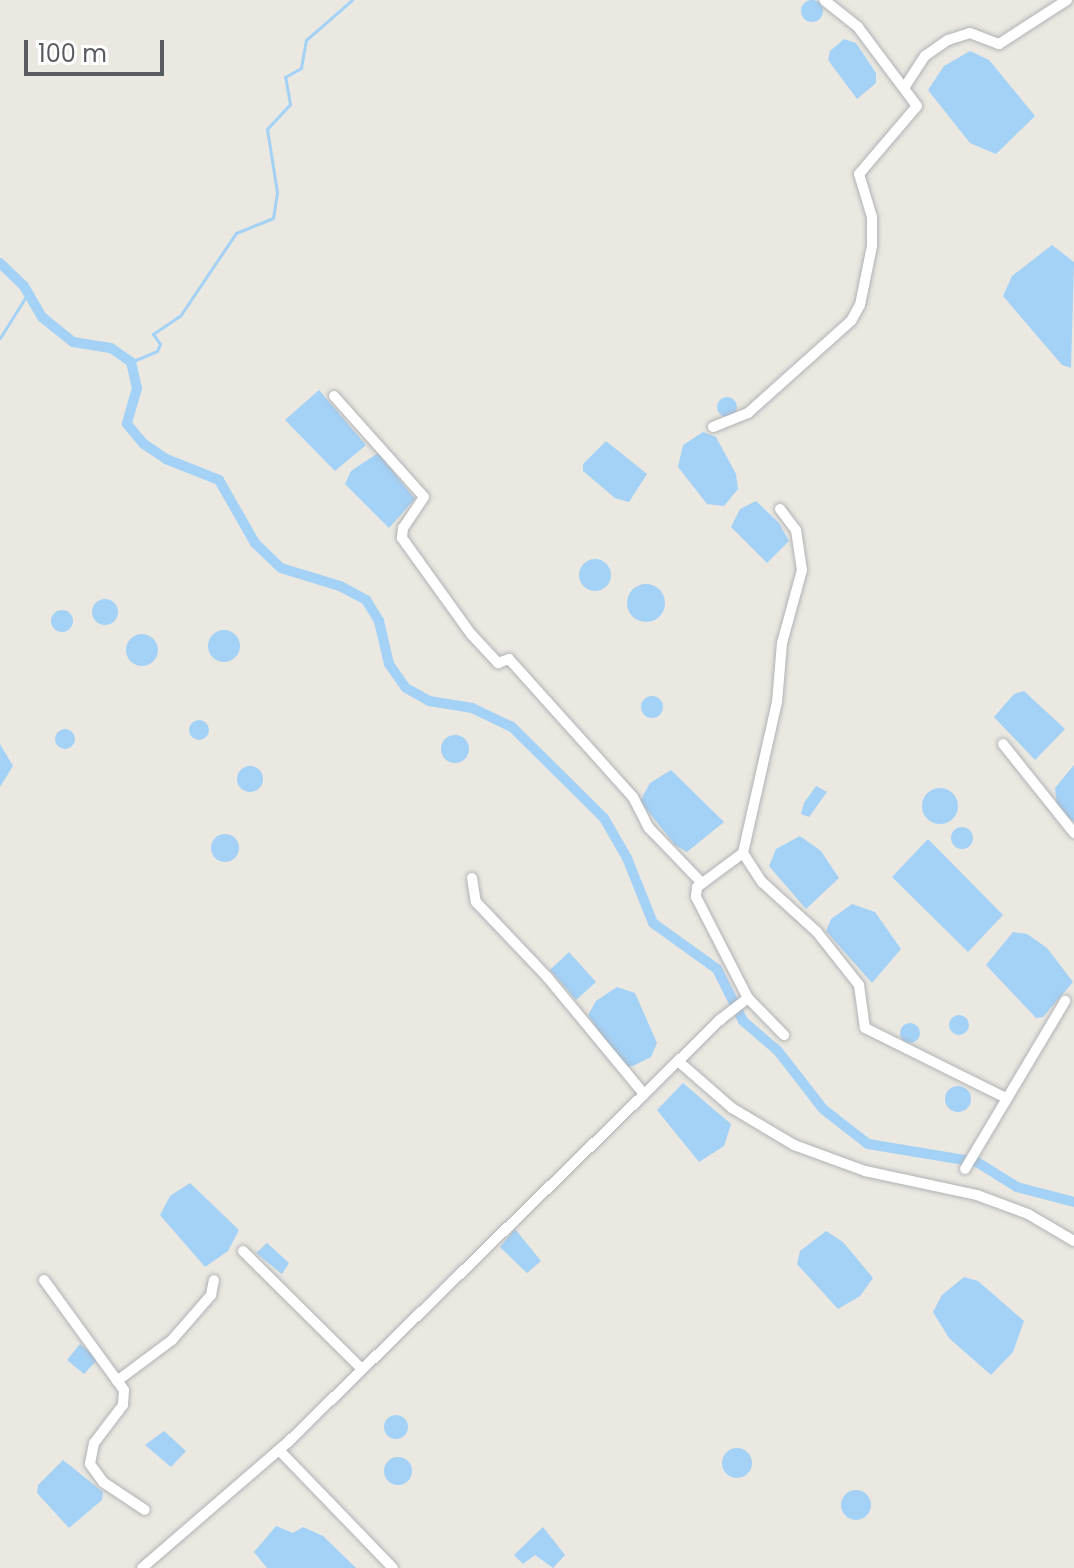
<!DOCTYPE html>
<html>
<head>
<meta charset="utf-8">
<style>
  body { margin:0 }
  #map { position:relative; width:1074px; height:1568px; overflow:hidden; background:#eae8e0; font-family:Poppins,sans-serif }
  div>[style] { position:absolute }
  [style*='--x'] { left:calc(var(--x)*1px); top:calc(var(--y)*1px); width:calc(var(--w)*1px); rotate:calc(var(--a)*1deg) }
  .water>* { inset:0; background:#a4d1f6 }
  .round { border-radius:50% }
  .stream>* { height:3px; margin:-1.5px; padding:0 1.5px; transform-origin:1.5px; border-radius:1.5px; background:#a4d1f6 }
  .canal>* { height:10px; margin:-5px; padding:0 5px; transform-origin:5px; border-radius:5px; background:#a4d1f6 }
  .roads { filter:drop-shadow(0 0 2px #b0b2b6) drop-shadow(0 0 2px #b0b2b6) }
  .street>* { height:10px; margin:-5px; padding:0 5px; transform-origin:5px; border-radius:5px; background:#fff }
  span { translate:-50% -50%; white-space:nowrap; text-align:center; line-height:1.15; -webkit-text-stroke:8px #fff; paint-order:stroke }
  .scale { position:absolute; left:24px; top:40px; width:140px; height:36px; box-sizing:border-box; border:4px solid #585b5f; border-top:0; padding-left:10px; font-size:24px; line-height:28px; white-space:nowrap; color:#585b5f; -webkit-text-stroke:6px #fff; paint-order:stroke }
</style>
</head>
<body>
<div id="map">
  <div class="water">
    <div class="round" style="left:801px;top:0;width:22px;height:22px"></div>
    <div style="clip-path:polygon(844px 39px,856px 43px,876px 73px,876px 83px,857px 99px,828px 60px,830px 51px)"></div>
    <div style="clip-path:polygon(970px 51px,989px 60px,1035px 116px,996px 154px,970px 143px,928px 90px,944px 66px)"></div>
    <div style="clip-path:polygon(1052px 245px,1074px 262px,1071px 368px,1062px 365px,1003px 296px,1012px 276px)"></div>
    <div style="clip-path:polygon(319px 390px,366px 445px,335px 471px,285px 420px)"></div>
    <div class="round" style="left:717px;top:397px;width:20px;height:20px"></div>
    <div style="clip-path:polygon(703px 432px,716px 437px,736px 474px,738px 489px,724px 506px,707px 504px,678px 467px,683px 445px)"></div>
    <div style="clip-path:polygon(606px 441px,647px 474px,629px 502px,615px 498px,583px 471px,583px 464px)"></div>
    <div style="clip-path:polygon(378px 453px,415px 499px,389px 528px,345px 484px,351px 471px)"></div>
    <div style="clip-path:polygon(756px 501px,779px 523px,789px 541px,767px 563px,731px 527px,740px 509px)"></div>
    <div class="round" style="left:579px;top:559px;width:32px;height:32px"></div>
    <div class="round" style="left:627px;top:584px;width:38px;height:38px"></div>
    <div class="round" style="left:92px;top:599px;width:26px;height:26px"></div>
    <div class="round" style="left:51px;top:610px;width:22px;height:22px"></div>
    <div class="round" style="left:208px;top:630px;width:32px;height:32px"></div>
    <div class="round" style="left:126px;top:634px;width:32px;height:32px"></div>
    <div style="clip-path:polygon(1024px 691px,1065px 729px,1035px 760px,994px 717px,1014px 694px)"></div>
    <div class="round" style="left:641px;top:696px;width:22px;height:22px"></div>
    <div class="round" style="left:189px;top:720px;width:20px;height:20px"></div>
    <div class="round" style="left:55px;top:729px;width:20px;height:20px"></div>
    <div class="round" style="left:441px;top:735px;width:28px;height:28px"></div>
    <div style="clip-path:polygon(0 744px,13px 766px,0 787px)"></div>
    <div style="clip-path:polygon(1074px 765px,1074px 822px,1057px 807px,1055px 788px)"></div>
    <div class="round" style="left:237px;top:766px;width:26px;height:26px"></div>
    <div style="clip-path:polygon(671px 770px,724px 822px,687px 852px,675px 845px,640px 801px,650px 783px)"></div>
    <div style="clip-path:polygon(816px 786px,827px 792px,809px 817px,801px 814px,804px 803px)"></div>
    <div class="round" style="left:922px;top:788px;width:36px;height:36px"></div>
    <div class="round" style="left:951px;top:827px;width:22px;height:22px"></div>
    <div class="round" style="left:211px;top:834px;width:28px;height:28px"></div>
    <div style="clip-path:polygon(800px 836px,821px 851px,839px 878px,806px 909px,769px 866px,776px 849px)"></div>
    <div style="clip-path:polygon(928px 839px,1003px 915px,968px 952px,892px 877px)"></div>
    <div style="clip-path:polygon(852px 904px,875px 912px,901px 949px,872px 983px,826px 931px,831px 919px)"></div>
    <div style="clip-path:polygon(1013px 932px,1027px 934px,1047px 948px,1073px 982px,1043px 1017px,1036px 1018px,986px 965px)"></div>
    <div style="clip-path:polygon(569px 952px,596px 982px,576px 1000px,550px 970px)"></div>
    <div style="clip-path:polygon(617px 987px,635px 993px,657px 1043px,651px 1057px,633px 1066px,623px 1066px,588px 1015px,596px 1001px)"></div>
    <div class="round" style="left:949px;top:1015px;width:20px;height:20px"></div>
    <div class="round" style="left:900px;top:1023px;width:20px;height:20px"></div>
    <div style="clip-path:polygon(683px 1083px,731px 1124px,724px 1146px,699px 1162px,657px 1110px)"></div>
    <div class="round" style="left:945px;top:1086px;width:26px;height:26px"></div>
    <div style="clip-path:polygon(190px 1183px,239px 1230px,228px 1251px,205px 1267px,160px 1215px,170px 1196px)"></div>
    <div style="clip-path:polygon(515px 1229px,541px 1261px,527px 1273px,500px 1247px)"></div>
    <div style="clip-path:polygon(826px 1231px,843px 1242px,873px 1278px,860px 1296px,838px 1309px,797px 1264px,800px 1251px)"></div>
    <div style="clip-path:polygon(267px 1243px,289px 1263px,282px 1274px,256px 1253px)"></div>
    <div style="clip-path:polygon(964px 1277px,978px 1281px,1024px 1321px,1013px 1352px,991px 1375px,949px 1338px,933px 1312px,942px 1295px)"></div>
    <div style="clip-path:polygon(80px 1344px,98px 1359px,84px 1374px,67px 1360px)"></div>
    <div class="round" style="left:384px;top:1415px;width:24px;height:24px"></div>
    <div style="clip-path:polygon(164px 1431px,186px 1451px,171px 1467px,145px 1445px)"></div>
    <div class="round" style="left:722px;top:1448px;width:30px;height:30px"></div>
    <div class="round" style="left:384px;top:1457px;width:28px;height:28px"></div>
    <div style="clip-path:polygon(63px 1460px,103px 1492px,102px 1500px,69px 1528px,37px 1493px,38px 1485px)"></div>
    <div class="round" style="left:841px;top:1490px;width:30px;height:30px"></div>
    <div style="clip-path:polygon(276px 1526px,293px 1533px,303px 1527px,323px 1536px,356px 1568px,267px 1568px,254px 1552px)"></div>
    <div style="clip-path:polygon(543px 1527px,565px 1555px,553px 1568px,535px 1555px,523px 1564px,514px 1555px)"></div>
  </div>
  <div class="stream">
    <div style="--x:0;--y:338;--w:53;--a:-58.1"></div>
    <div style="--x:131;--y:362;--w:28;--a:-23"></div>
    <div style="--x:157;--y:351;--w:8;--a:-67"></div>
    <div style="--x:160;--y:344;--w:12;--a:-125"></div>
    <div style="--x:153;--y:334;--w:32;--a:-34"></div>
    <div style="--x:180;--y:316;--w:100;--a:-56"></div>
    <div style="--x:236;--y:233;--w:40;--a:-22"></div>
    <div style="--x:273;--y:218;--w:26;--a:-81"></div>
    <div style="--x:277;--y:192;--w:64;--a:-99"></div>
    <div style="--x:267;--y:129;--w:34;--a:-47"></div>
    <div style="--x:290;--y:104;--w:27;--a:-100"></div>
    <div style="--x:285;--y:77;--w:18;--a:-29"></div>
    <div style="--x:301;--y:68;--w:28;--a:-80"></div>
    <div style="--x:306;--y:40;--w:61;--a:-41"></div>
  </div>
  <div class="canal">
    <div style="--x:0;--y:263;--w:33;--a:44"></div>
    <div style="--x:24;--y:286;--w:36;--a:60"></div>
    <div style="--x:42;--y:317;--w:40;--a:39"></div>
    <div style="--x:73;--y:342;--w:38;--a:9"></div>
    <div style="--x:111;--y:348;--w:24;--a:35"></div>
    <div style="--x:131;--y:362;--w:27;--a:77"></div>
    <div style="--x:137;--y:388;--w:37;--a:106"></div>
    <div style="--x:127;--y:424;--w:26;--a:50"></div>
    <div style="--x:144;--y:444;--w:27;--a:34"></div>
    <div style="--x:166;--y:459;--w:57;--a:21.6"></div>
    <div style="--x:219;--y:480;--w:73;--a:60.3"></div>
    <div style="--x:255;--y:543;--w:36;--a:44"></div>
    <div style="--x:281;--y:568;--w:62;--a:17"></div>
    <div style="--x:340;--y:586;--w:30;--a:28"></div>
    <div style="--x:366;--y:600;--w:25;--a:58"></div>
    <div style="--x:379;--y:621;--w:44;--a:76.9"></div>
    <div style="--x:389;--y:664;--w:29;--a:55"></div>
    <div style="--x:406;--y:688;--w:26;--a:29"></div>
    <div style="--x:429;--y:701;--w:44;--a:9.2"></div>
    <div style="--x:472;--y:708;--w:44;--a:25.4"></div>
    <div style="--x:512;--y:727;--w:129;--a:44.7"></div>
    <div style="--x:604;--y:818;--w:46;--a:60.1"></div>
    <div style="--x:627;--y:858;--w:70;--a:68.2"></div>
    <div style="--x:653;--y:923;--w:79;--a:35.7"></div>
    <div style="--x:717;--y:969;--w:58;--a:63.4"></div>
    <div style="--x:743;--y:1021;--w:46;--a:40.6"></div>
    <div style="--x:778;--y:1051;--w:73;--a:52.2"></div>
    <div style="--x:823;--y:1109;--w:57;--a:37.9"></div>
    <div style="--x:868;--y:1144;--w:110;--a:9.4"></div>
    <div style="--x:977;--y:1162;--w:47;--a:32"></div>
    <div style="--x:1017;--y:1187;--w:59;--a:14.7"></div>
  </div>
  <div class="roads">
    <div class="street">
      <div style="--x:906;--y:85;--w:35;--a:-57"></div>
      <div style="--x:925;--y:56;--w:28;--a:-35"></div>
      <div style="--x:948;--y:40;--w:23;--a:-18"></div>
      <div style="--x:970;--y:33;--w:31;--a:21"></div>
      <div style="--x:999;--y:44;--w:81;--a:-32.9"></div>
      <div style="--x:334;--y:396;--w:135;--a:48.3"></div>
      <div style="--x:424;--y:497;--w:37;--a:124"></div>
      <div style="--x:403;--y:528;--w:10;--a:96"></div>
      <div style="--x:402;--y:538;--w:118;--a:54.3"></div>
      <div style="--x:471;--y:634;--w:40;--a:47"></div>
      <div style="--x:498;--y:663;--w:12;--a:-20"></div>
      <div style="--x:509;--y:659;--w:186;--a:48.1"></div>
      <div style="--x:633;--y:797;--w:35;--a:63"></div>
      <div style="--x:649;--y:828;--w:76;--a:46.1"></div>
      <div style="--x:713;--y:427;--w:38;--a:-22"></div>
      <div style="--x:748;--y:413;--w:138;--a:-41.8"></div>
      <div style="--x:851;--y:321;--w:18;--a:-61"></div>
      <div style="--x:860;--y:305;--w:60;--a:-78.5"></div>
      <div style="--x:872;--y:246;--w:29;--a:-90"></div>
      <div style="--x:872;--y:217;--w:45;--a:-106.8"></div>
      <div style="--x:859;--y:174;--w:89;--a:-49.5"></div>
      <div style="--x:917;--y:106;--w:99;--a:-126.8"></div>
      <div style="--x:858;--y:27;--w:43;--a:-141.5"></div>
      <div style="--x:780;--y:509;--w:26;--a:53"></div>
      <div style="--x:796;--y:530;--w:40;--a:81.5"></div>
      <div style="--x:802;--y:570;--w:76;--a:105.3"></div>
      <div style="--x:782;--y:643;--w:59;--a:94.8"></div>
      <div style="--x:777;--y:702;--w:155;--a:102.7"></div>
      <div style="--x:743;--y:853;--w:35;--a:57"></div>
      <div style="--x:762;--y:882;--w:74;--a:42.3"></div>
      <div style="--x:817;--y:932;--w:68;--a:51.6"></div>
      <div style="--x:859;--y:985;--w:43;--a:82.1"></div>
      <div style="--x:865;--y:1028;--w:155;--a:26.4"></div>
      <div style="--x:1003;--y:744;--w:114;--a:51.4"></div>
      <div style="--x:743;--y:853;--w:57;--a:143.5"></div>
      <div style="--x:697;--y:887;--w:10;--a:96"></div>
      <div style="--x:696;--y:897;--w:114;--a:62.8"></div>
      <div style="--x:472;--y:878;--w:24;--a:81"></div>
      <div style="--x:476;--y:902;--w:105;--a:46.5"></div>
      <div style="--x:548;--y:978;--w:149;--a:50.4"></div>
      <div style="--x:678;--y:1061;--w:72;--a:41"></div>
      <div style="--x:732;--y:1108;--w:72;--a:30.8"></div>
      <div style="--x:794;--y:1145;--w:76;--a:20.1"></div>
      <div style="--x:865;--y:1171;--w:115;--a:12.1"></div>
      <div style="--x:977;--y:1195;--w:54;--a:20.4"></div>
      <div style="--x:1028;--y:1214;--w:53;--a:30.4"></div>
      <div style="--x:965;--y:1169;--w:196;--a:-59.2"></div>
      <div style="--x:243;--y:1251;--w:165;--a:44.8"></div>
      <div style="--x:44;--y:1280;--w:136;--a:54"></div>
      <div style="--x:124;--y:1390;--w:15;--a:94"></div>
      <div style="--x:123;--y:1405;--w:48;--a:127.3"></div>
      <div style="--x:94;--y:1443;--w:21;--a:101"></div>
      <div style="--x:90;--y:1464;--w:22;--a:54"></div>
      <div style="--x:103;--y:1482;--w:50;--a:33.7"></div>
      <div style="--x:117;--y:1381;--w:69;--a:-36.7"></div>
      <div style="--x:172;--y:1340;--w:60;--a:-49.1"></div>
      <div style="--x:211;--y:1295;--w:15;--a:-79"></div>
      <div style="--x:279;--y:1450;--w:164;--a:46"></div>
      <div style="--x:142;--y:1568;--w:193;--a:-40.8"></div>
      <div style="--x:288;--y:1442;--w:605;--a:-44.33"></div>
      <div style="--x:721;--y:1019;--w:34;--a:-38"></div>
      <div style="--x:748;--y:998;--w:52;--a:45.8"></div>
    </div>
  </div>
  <div class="scale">100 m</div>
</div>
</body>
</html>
